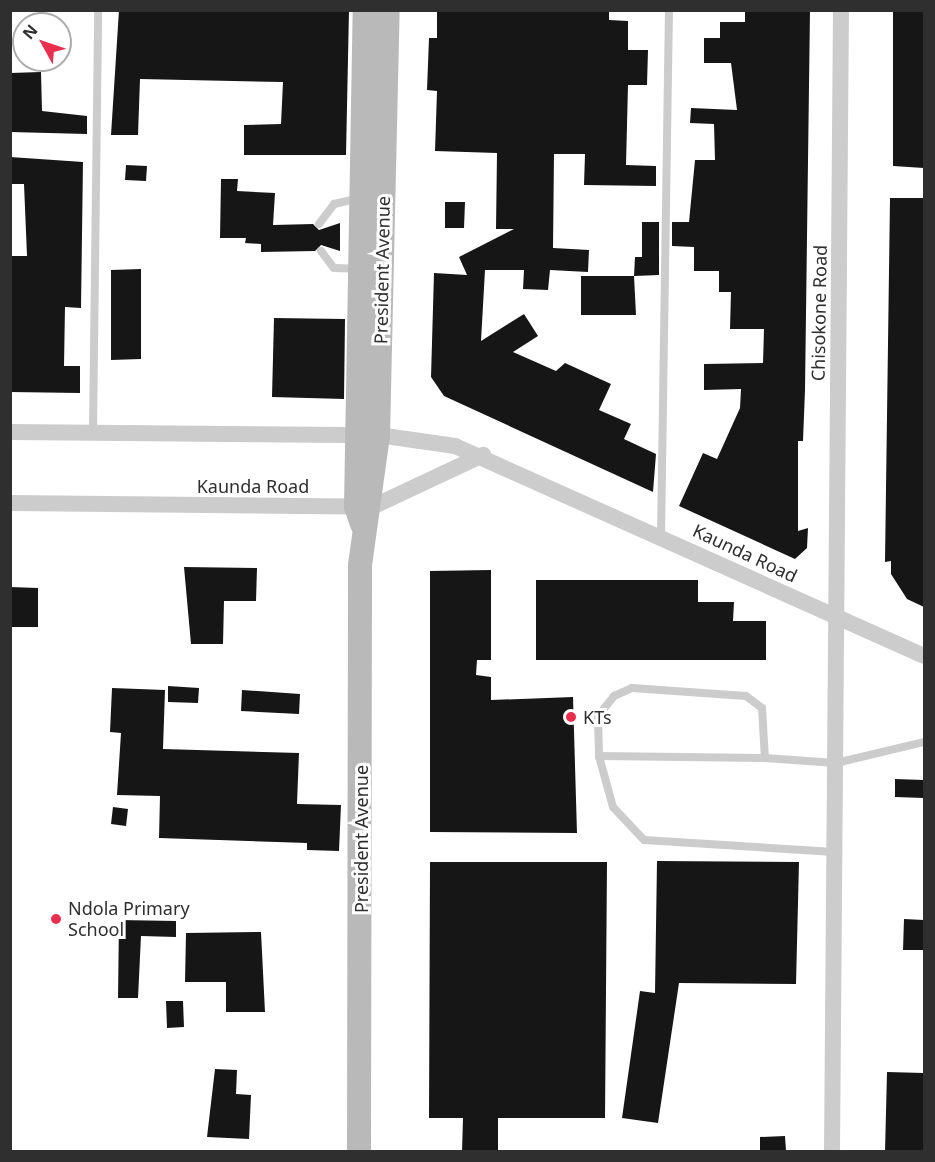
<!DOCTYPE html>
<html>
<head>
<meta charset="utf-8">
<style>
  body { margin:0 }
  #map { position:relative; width:935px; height:1162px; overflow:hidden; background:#fff; font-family:"Noto Sans",sans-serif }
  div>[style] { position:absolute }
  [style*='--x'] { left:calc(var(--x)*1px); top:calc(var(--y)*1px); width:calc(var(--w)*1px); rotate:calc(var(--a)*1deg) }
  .building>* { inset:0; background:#161616 }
  .lane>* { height:8px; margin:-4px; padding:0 4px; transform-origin:4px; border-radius:4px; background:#ccc }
  .street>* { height:16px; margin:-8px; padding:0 8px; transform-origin:8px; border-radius:8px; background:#ccc }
  .secondary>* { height:24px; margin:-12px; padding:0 12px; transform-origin:12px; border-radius:12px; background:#b9b9b9 }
  .dots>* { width:16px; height:16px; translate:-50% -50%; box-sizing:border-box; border:3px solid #fff; border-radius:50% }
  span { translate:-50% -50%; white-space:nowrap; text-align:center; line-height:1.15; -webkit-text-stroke:6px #fff; paint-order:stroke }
  .street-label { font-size:18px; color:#2f2f2f }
  .poi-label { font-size:18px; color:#2f2f2f }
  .left { translate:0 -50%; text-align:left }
  .frame { position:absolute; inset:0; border:12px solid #2f2f2f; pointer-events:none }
  .north { position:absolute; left:12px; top:12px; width:60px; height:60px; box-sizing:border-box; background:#fff; border:2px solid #acacac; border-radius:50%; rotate:310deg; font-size:16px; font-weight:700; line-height:24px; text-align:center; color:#2f2f2f }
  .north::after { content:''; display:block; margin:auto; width:21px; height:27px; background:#ea2e4d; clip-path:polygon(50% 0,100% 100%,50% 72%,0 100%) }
</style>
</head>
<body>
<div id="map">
  <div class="building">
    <div style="clip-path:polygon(119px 10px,349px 10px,346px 155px,244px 155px,244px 125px,281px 124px,283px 82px,140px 79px,138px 135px,111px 135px)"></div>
    <div style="clip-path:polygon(437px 10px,609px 10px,609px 20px,628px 21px,628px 50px,648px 50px,647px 85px,628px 85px,626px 165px,656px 166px,656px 186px,584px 185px,585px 154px,554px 154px,553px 248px,589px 250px,588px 272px,550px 270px,548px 290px,523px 289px,524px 270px,485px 270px,481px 341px,524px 314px,538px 336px,513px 352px,556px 371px,565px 363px,611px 384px,599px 410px,631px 424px,624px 439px,656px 454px,653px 492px,444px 396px,431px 377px,434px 273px,467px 275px,459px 257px,514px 229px,496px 229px,497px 153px,435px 151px,437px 91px,427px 90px,429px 38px,437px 38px)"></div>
    <div style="clip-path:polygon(745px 10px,810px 10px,805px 390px,803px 441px,798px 441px,798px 531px,808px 528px,807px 548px,795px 559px,679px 506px,703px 453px,717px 459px,740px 408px,741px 389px,704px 390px,704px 364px,763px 363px,764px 329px,730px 329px,731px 292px,719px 292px,719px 271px,694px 271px,694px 247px,672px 246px,672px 222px,689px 222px,695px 160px,715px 160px,714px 124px,690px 123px,691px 108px,737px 110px,731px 63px,704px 63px,704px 38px,720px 38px,720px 22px,745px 22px)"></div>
    <div style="clip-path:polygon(893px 10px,924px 10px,924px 168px,893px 166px)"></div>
    <div style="clip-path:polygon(41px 72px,42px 111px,87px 116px,87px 134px,10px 132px,10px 73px)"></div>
    <div style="clip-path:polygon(10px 157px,83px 162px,81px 308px,65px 307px,64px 366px,80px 366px,80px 393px,10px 392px,10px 256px,27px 256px,24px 184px,10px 184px)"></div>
    <div style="clip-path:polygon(126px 165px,147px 166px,146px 181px,125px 180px)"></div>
    <div style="clip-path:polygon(221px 179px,238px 179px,237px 191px,275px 193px,273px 225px,313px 224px,319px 230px,340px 223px,340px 251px,321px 245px,315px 251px,261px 252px,261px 244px,245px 243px,246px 238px,220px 238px)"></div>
    <div style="clip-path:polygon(890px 198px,924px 198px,924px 607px,907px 599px,891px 574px,891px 561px,885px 562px)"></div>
    <div style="clip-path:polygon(445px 202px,465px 202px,464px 228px,445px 228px)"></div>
    <div style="clip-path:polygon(642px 222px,659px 222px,659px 275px,634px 276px,635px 257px,642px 257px)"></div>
    <div style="clip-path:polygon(141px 269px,141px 359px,111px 360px,111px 270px)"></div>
    <div style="clip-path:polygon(581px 276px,634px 276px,636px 315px,581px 315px)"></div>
    <div style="clip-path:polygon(274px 318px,345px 319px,344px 399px,272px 397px)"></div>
    <div style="clip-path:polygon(184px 567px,257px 568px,256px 601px,224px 601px,223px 644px,191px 644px)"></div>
    <div style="clip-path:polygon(491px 570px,491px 660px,477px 660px,476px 675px,491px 677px,491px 700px,573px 697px,577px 833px,430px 832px,430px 571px)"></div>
    <div style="clip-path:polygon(536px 580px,698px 580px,698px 602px,734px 602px,733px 621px,766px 621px,766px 660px,536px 660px)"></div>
    <div style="clip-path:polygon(10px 587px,38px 588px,38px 627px,10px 627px)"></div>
    <div style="clip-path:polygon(168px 686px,199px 688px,198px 703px,168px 702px)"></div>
    <div style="clip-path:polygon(112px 688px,165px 690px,163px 749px,299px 753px,297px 804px,341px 805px,339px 851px,307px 850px,307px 843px,159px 838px,160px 796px,117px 795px,121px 733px,110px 732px)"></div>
    <div style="clip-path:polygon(242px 690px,300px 694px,299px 714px,241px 711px)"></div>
    <div style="clip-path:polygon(895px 779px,924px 780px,924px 798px,895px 797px)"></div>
    <div style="clip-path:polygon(113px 807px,128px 809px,126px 826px,111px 824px)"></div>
    <div style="clip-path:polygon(657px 861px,799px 862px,796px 984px,679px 983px,658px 1123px,622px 1118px,640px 991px,655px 993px)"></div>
    <div style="clip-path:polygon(430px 862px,607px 862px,605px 1118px,498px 1118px,498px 1152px,462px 1152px,463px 1118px,429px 1118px)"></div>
    <div style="clip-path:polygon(904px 919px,924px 920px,924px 950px,903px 950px)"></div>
    <div style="clip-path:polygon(119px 920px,176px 921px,176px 937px,141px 936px,138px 998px,118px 998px)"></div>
    <div style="clip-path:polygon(261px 932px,265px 1012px,226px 1012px,226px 982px,185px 982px,186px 933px)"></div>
    <div style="clip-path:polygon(166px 1001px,183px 1001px,184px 1027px,167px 1028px)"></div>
    <div style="clip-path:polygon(215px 1069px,237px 1070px,236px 1094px,251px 1095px,249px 1139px,207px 1137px)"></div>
    <div style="clip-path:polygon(887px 1072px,924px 1073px,924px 1152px,885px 1152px)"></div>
    <div style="clip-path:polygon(785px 1136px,786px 1151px,760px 1151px,760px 1137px)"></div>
  </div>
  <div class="lane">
    <div style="--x:319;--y:224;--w:25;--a:-53"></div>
    <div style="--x:334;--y:204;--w:26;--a:-13"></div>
    <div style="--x:321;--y:251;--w:21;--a:53"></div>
    <div style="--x:334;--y:268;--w:24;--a:2"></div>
    <div style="--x:93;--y:433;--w:423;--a:-89.3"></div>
    <div style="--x:661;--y:535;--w:525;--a:-89.13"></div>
    <div style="--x:599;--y:756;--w:166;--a:0.7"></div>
    <div style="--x:835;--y:852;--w:191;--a:-176.4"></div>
    <div style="--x:644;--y:840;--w:45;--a:-133.2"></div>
    <div style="--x:613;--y:807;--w:53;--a:-105.4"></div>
    <div style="--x:599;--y:756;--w:40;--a:-91.4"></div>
    <div style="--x:598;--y:716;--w:26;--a:-51"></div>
    <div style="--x:614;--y:696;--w:20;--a:-24"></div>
    <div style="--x:632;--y:688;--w:114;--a:4"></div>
    <div style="--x:746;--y:696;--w:20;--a:37"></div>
    <div style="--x:762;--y:708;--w:50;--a:86.6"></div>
    <div style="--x:765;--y:758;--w:71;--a:4"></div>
    <div style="--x:836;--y:763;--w:90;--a:-13.4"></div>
  </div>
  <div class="street">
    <div style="--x:10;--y:432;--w:368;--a:0.5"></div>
    <div style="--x:378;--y:435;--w:78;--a:8.1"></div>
    <div style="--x:455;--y:446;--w:514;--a:24.12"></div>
    <div style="--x:10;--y:503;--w:362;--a:0.6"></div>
    <div style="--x:372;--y:507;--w:123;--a:-25.1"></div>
    <div style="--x:832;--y:1152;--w:1142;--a:-89.55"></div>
  </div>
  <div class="secondary">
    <div style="--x:362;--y:524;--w:18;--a:-109"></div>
    <div style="--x:356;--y:507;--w:497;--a:-89"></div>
    <div style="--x:359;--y:1152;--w:587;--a:-89.9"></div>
    <div style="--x:360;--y:565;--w:131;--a:-82.1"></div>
    <div style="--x:378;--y:435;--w:425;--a:-88.7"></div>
  </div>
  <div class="dots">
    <div style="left:571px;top:717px;background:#ea2e4d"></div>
    <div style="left:56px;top:919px;background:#ea2e4d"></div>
  </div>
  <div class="street-label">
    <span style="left:382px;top:270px;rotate:-89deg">President Avenue</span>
    <span style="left:819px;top:313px;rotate:-89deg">Chisokone Road</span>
    <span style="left:253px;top:486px">Kaunda Road</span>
    <span style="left:745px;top:553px;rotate:25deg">Kaunda Road</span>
    <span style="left:361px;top:839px;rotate:-90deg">President Avenue</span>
  </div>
  <div class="poi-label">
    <span class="left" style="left:583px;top:717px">KTs</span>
    <span class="left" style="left:68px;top:919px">Ndola Primary<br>School</span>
  </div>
  <div class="frame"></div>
  <div class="north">N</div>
</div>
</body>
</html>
